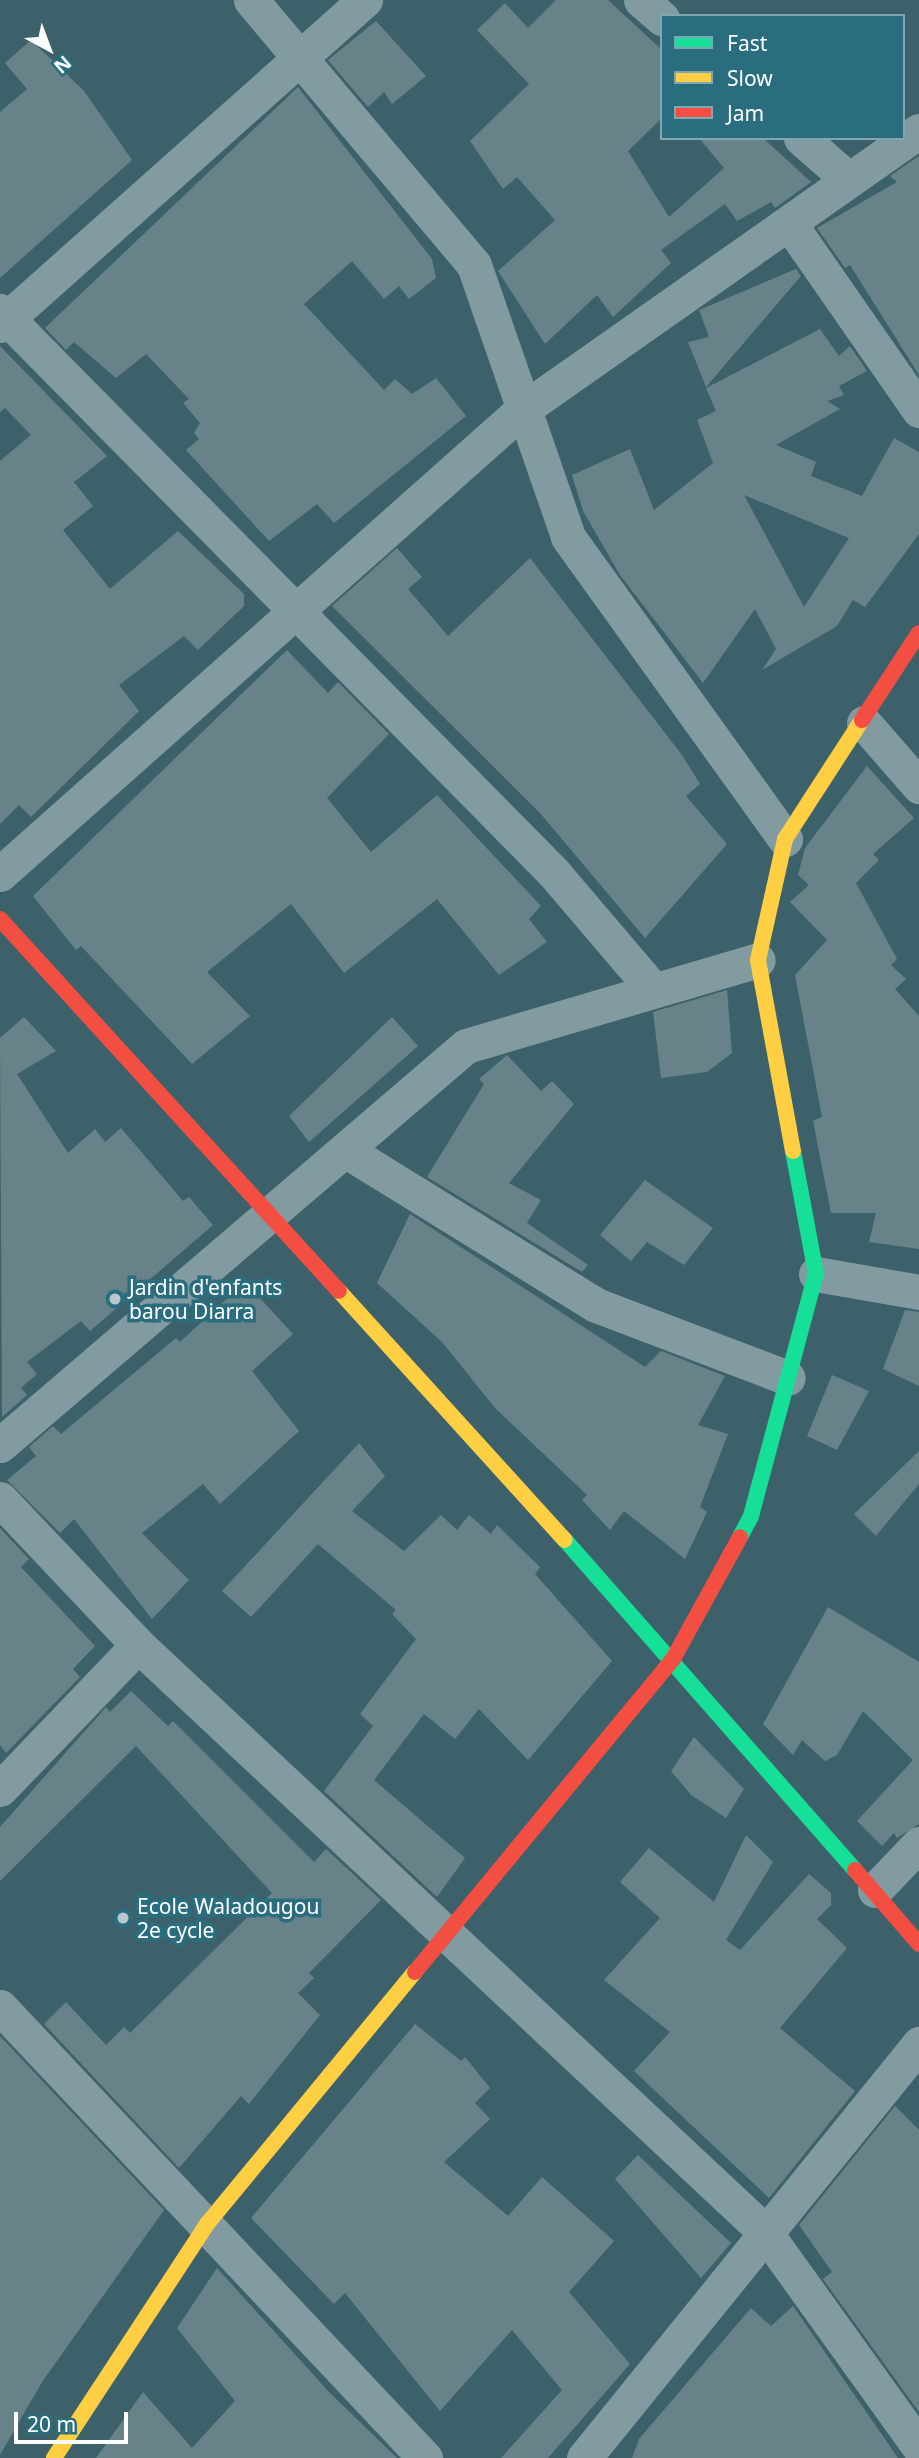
<!DOCTYPE html>
<html>
<head>
<meta charset="utf-8">
<style>
  body { margin:0 }
  #map { position:relative; width:919px; height:2458px; overflow:hidden; background:#3d616a; font-family:"Noto Sans",sans-serif }
  div>[style] { position:absolute }
  [style*='--x'] { left:calc(var(--x)*1px); top:calc(var(--y)*1px); width:calc(var(--w)*1px); rotate:calc(var(--a)*1deg) }
  .building>* { inset:0; background:#678389 }
  .street>* { height:35px; margin:-17.5px; padding:0 17.5px; transform-origin:17.5px; border-radius:17.5px; background:#829ba1 }
  .fast>* { height:16px; margin:-8px; padding:0 8px; transform-origin:8px; border-radius:8px; background:#16e098 }
  .slow>* { height:16px; margin:-8px; padding:0 8px; transform-origin:8px; border-radius:8px; background:#ffcf43 }
  .jam>* { height:16px; margin:-8px; padding:0 8px; transform-origin:8px; border-radius:8px; background:#f24e42 }
  .dots>* { width:19px; height:19px; translate:-50% -50%; box-sizing:border-box; border:4px solid #296d7e; border-radius:50% }
  span { translate:-50% -50%; white-space:nowrap; text-align:center; line-height:1.15; -webkit-text-stroke:7px #296d7e; paint-order:stroke }
  .poi-label { font-size:21px; color:#fff }
  .left { translate:0 -50%; text-align:left }
  .legend { position:absolute; left:660px; top:14px; width:245px; height:126px; box-sizing:border-box; background:#296d7e; border:2px solid #7fa7b2; margin:0; padding:9px 12px; list-style:none; font-size:21px; color:#fff }
  .legend li { display:flex; align-items:center; gap:14px; height:35px }
  .legend b { width:35px; border:2px solid #7fa7b2 }
  .north { position:absolute; left:14px; top:14px; width:70px; height:70px; -webkit-text-stroke:5px #296d7e; paint-order:stroke; rotate:139deg; font-size:19px; font-weight:700; line-height:28px; text-align:center; color:#fff }
  .north::after { content:''; display:block; margin:auto; width:24px; height:32px; background:#fff; clip-path:polygon(50% 0,100% 100%,50% 72%,0 100%) }
  .scale { position:absolute; left:14px; top:2412px; width:114px; height:32px; box-sizing:border-box; border:4px solid #fff; border-top:0; padding-left:9px; font-size:21px; line-height:24px; white-space:nowrap; color:#fff; -webkit-text-stroke:5px #296d7e; paint-order:stroke }
</style>
</head>
<body>
<div id="map">
  <div class="building">
    <div style="clip-path:polygon(556px 0,608px 0,662px 50px,662px 118px,628px 151px,669px 217px,724px 168px,699px 138px,763px 138px,811px 182px,775px 208px,771px 202px,737px 221px,725px 204px,661px 250px,671px 263px,613px 317px,597px 295px,545px 344px,498px 271px,555px 220px,517px 177px,503px 189px,470px 141px,529px 84px,477px 30px,505px 3px,528px 28px)"></div>
    <div style="clip-path:polygon(376px 21px,426px 76px,392px 104px,384px 92px,368px 107px,328px 60px)"></div>
    <div style="clip-path:polygon(31px 40px,84px 91px,132px 160px,0 278px,0 112px,27px 89px,5px 63px)"></div>
    <div style="clip-path:polygon(298px 87px,432px 259px,436px 278px,409px 299px,399px 286px,384px 299px,352px 261px,304px 304px,384px 390px,395px 379px,412px 394px,436px 378px,466px 416px,334px 523px,317px 504px,269px 541px,186px 450px,199px 439px,194px 433px,200px 423px,183px 403px,189px 399px,146px 354px,116px 378px,74px 342px,66px 350px,45px 328px)"></div>
    <div style="clip-path:polygon(919px 156px,919px 375px,850px 265px,845px 268px,817px 228px,897px 182px,890px 176px)"></div>
    <div style="clip-path:polygon(796px 269px,801px 276px,706px 387px,688px 342px,709px 337px,699px 310px)"></div>
    <div style="clip-path:polygon(evenodd,820px 329px,839px 356px,850px 346px,867px 371px,839px 386px,844px 395px,827px 401px,840px 409px,776px 445px,816px 462px,811px 476px,862px 496px,894px 438px,919px 452px,919px 534px,865px 607px,853px 600px,837px 626px,762px 670px,776px 649px,755px 609px,703px 683px,620px 575px,583px 511px,572px 475px,630px 449px,654px 510px,713px 463px,697px 420px,716px 411px,706px 388px,820px 329px,744px 495px,849px 538px,804px 607px,744px 495px)"></div>
    <div style="clip-path:polygon(0 346px,107px 456px,74px 482px,93px 506px,63px 530px,110px 589px,178px 531px,244px 594px,244px 606px,198px 650px,184px 636px,119px 685px,139px 711px,31px 817px,19px 805px,0 824px,0 461px,31px 435px,5px 408px,0 412px)"></div>
    <div style="clip-path:polygon(397px 548px,422px 577px,408px 589px,448px 636px,530px 558px,682px 755px,700px 784px,686px 796px,727px 844px,645px 938px,540px 813px,332px 606px)"></div>
    <div style="clip-path:polygon(287px 650px,328px 693px,338px 682px,389px 734px,327px 798px,371px 852px,437px 795px,541px 906px,529px 919px,547px 942px,499px 975px,437px 899px,344px 973px,291px 904px,207px 972px,250px 1016px,192px 1064px,81px 946px,76px 950px,33px 896px)"></div>
    <div style="clip-path:polygon(867px 766px,914px 818px,873px 854px,879px 860px,856px 883px,897px 959px,891px 965px,906px 979px,895px 989px,919px 1016px,919px 1249px,869px 1242px,876px 1213px,831px 1213px,813px 1121px,822px 1117px,795px 975px,827px 940px,790px 902px,809px 885px,798px 875px,805px 848px)"></div>
    <div style="clip-path:polygon(727px 990px,732px 1053px,707px 1072px,661px 1078px,653px 1012px)"></div>
    <div style="clip-path:polygon(24px 1017px,56px 1051px,17px 1074px,68px 1153px,95px 1129px,105px 1142px,121px 1128px,183px 1201px,189px 1197px,213px 1225px,90px 1331px,81px 1321px,27px 1362px,37px 1374px,21px 1388px,27px 1395px,2px 1417px,0 1038px)"></div>
    <div style="clip-path:polygon(392px 1017px,418px 1046px,309px 1142px,289px 1116px)"></div>
    <div style="clip-path:polygon(507px 1055px,541px 1091px,552px 1081px,574px 1104px,509px 1183px,541px 1200px,527px 1223px,588px 1265px,582px 1272px,427px 1177px,484px 1084px,479px 1079px)"></div>
    <div style="clip-path:polygon(645px 1180px,713px 1228px,684px 1265px,647px 1242px,631px 1261px,600px 1235px)"></div>
    <div style="clip-path:polygon(410px 1214px,645px 1367px,661px 1351px,725px 1376px,698px 1425px,728px 1434px,700px 1507px,707px 1512px,685px 1559px,624px 1511px,610px 1530px,582px 1500px,587px 1495px,495px 1408px,442px 1342px,377px 1283px)"></div>
    <div style="clip-path:polygon(245px 1282px,293px 1334px,252px 1371px,299px 1431px,220px 1504px,203px 1484px,142px 1533px,189px 1580px,152px 1619px,74px 1519px,60px 1533px,7px 1480px,36px 1456px,29px 1447px,53px 1426px,61px 1434px,176px 1338px,180px 1342px)"></div>
    <div style="clip-path:polygon(905px 1310px,919px 1312px,919px 1386px,883px 1369px)"></div>
    <div style="clip-path:polygon(832px 1375px,869px 1391px,837px 1450px,807px 1436px)"></div>
    <div style="clip-path:polygon(359px 1443px,385px 1476px,352px 1511px,404px 1551px,441px 1515px,457px 1530px,469px 1515px,491px 1534px,497px 1525px,540px 1567px,535px 1574px,612px 1661px,528px 1760px,479px 1709px,455px 1739px,424px 1714px,374px 1780px,465px 1858px,437px 1897px,324px 1791px,373px 1726px,360px 1714px,416px 1639px,392px 1614px,396px 1610px,318px 1544px,251px 1617px,222px 1591px)"></div>
    <div style="clip-path:polygon(919px 1451px,919px 1484px,876px 1536px,854px 1514px)"></div>
    <div style="clip-path:polygon(0 1528px,29px 1559px,21px 1567px,95px 1646px,73px 1669px,80px 1677px,6px 1753px,0 1745px)"></div>
    <div style="clip-path:polygon(828px 1607px,919px 1662px,919px 1824px,897px 1838px,894px 1833px,882px 1846px,857px 1821px,913px 1760px,863px 1711px,837px 1755px,825px 1761px,802px 1740px,793px 1755px,763px 1724px)"></div>
    <div style="clip-path:polygon(131px 1691px,168px 1726px,173px 1721px,314px 1862px,326px 1849px,381px 1900px,309px 1973px,314px 1978px,298px 1993px,320px 2015px,249px 2104px,241px 2096px,179px 2168px,44px 2024px,66px 2002px,106px 2045px,124px 2027px,130px 2033px,272px 1893px,136px 1746px,0 1881px,0 1827px,106px 1707px,110px 1712px)"></div>
    <div style="clip-path:polygon(694px 1737px,744px 1789px,726px 1818px,691px 1795px,671px 1771px)"></div>
    <div style="clip-path:polygon(746px 1835px,773px 1862px,726px 1940px,740px 1950px,809px 1874px,831px 1893px,831px 1905px,817px 1919px,847px 1948px,780px 2028px,855px 2091px,769px 2198px,634px 2071px,670px 2032px,604px 1980px,660px 1918px,620px 1882px,649px 1848px,714px 1902px)"></div>
    <div style="clip-path:polygon(415px 2024px,461px 2061px,465px 2057px,490px 2088px,475px 2103px,490px 2119px,444px 2162px,508px 2216px,542px 2177px,614px 2241px,569px 2292px,630px 2364px,548px 2458px,501px 2458px,562px 2390px,512px 2330px,440px 2411px,345px 2293px,334px 2304px,251px 2218px)"></div>
    <div style="clip-path:polygon(0 2036px,164px 2210px,42px 2382px,0 2455px)"></div>
    <div style="clip-path:polygon(895px 2106px,919px 2130px,919px 2412px,823px 2279px,832px 2272px,799px 2225px)"></div>
    <div style="clip-path:polygon(638px 2155px,731px 2243px,701px 2278px,615px 2179px)"></div>
    <div style="clip-path:polygon(217px 2268px,329px 2392px,397px 2458px,96px 2458px,143px 2392px,192px 2448px,235px 2401px,177px 2328px)"></div>
    <div style="clip-path:polygon(793px 2306px,898px 2458px,632px 2458px,639px 2439px,751px 2308px,771px 2326px)"></div>
  </div>
  <div class="street">
    <div style="--x:251;--y:0;--w:346;--a:49.9"></div>
    <div style="--x:474;--y:265;--w:288;--a:70.9"></div>
    <div style="--x:568;--y:537;--w:372;--a:54.3"></div>
    <div style="--x:641;--y:0;--w:28;--a:41"></div>
    <div style="--x:801;--y:138;--w:62;--a:41.1"></div>
    <div style="--x:789;--y:223;--w:228;--a:55.2"></div>
    <div style="--x:0;--y:311;--w:789;--a:45.41"></div>
    <div style="--x:554;--y:873;--w:150;--a:49.6"></div>
    <div style="--x:0;--y:325;--w:489;--a:-41.7"></div>
    <div style="--x:864;--y:723;--w:84;--a:48.9"></div>
    <div style="--x:0;--y:874;--w:698;--a:-41.63"></div>
    <div style="--x:522;--y:410;--w:485;--a:-35.1"></div>
    <div style="--x:345;--y:1150;--w:295;--a:31.7"></div>
    <div style="--x:596;--y:1305;--w:205;--a:20.8"></div>
    <div style="--x:816;--y:1274;--w:105;--a:9.9"></div>
    <div style="--x:0;--y:1445;--w:613;--a:-40.57"></div>
    <div style="--x:466;--y:1046;--w:304;--a:-16.4"></div>
    <div style="--x:0;--y:1499;--w:201;--a:46.6"></div>
    <div style="--x:138;--y:1645;--w:857;--a:43.11"></div>
    <div style="--x:764;--y:2231;--w:266;--a:54.3"></div>
    <div style="--x:0;--y:1789;--w:199;--a:-46.2"></div>
    <div style="--x:875;--y:1890;--w:64;--a:-46.3"></div>
    <div style="--x:0;--y:2007;--w:620;--a:46.7"></div>
    <div style="--x:584;--y:2458;--w:533;--a:-51.02"></div>
  </div>
  <div class="fast">
    <div style="--x:740;--y:1537;--w:24;--a:-62"></div>
    <div style="--x:751;--y:1516;--w:251;--a:-75"></div>
    <div style="--x:816;--y:1274;--w:125;--a:-100.6"></div>
    <div style="--x:565;--y:1540;--w:439;--a:48.7"></div>
  </div>
  <div class="slow">
    <div style="--x:793;--y:1151;--w:194;--a:-100.4"></div>
    <div style="--x:758;--y:960;--w:124;--a:-77.4"></div>
    <div style="--x:785;--y:839;--w:142;--a:-57.1"></div>
    <div style="--x:339;--y:1291;--w:336;--a:47.8"></div>
    <div style="--x:54;--y:2458;--w:280;--a:-56.8"></div>
    <div style="--x:207;--y:2224;--w:327;--a:-50.5"></div>
  </div>
  <div class="jam">
    <div style="--x:862;--y:720;--w:104;--a:-56.8"></div>
    <div style="--x:0;--y:919;--w:503;--a:47.66"></div>
    <div style="--x:855;--y:1870;--w:98;--a:49.1"></div>
    <div style="--x:415;--y:1972;--w:406;--a:-50.5"></div>
    <div style="--x:673;--y:1659;--w:139;--a:-61.2"></div>
  </div>
  <div class="dots">
    <div style="left:115px;top:1299px;background:#bbc8cb"></div>
    <div style="left:123px;top:1918px;background:#bbc8cb"></div>
  </div>
  <div class="poi-label">
    <span class="left" style="left:129px;top:1299px">Jardin d'enfants<br>barou Diarra</span>
    <span class="left" style="left:137px;top:1918px">Ecole Waladougou<br>2e cycle</span>
  </div>
  <ul class="legend">
  <li><b style="height:9px;background:#16e098"></b>Fast</li>
  <li><b style="height:9px;background:#ffcf43"></b>Slow</li>
  <li><b style="height:9px;background:#f24e42"></b>Jam</li>
  </ul>
  <div class="north">N</div>
  <div class="scale">20 m</div>
</div>
</body>
</html>
